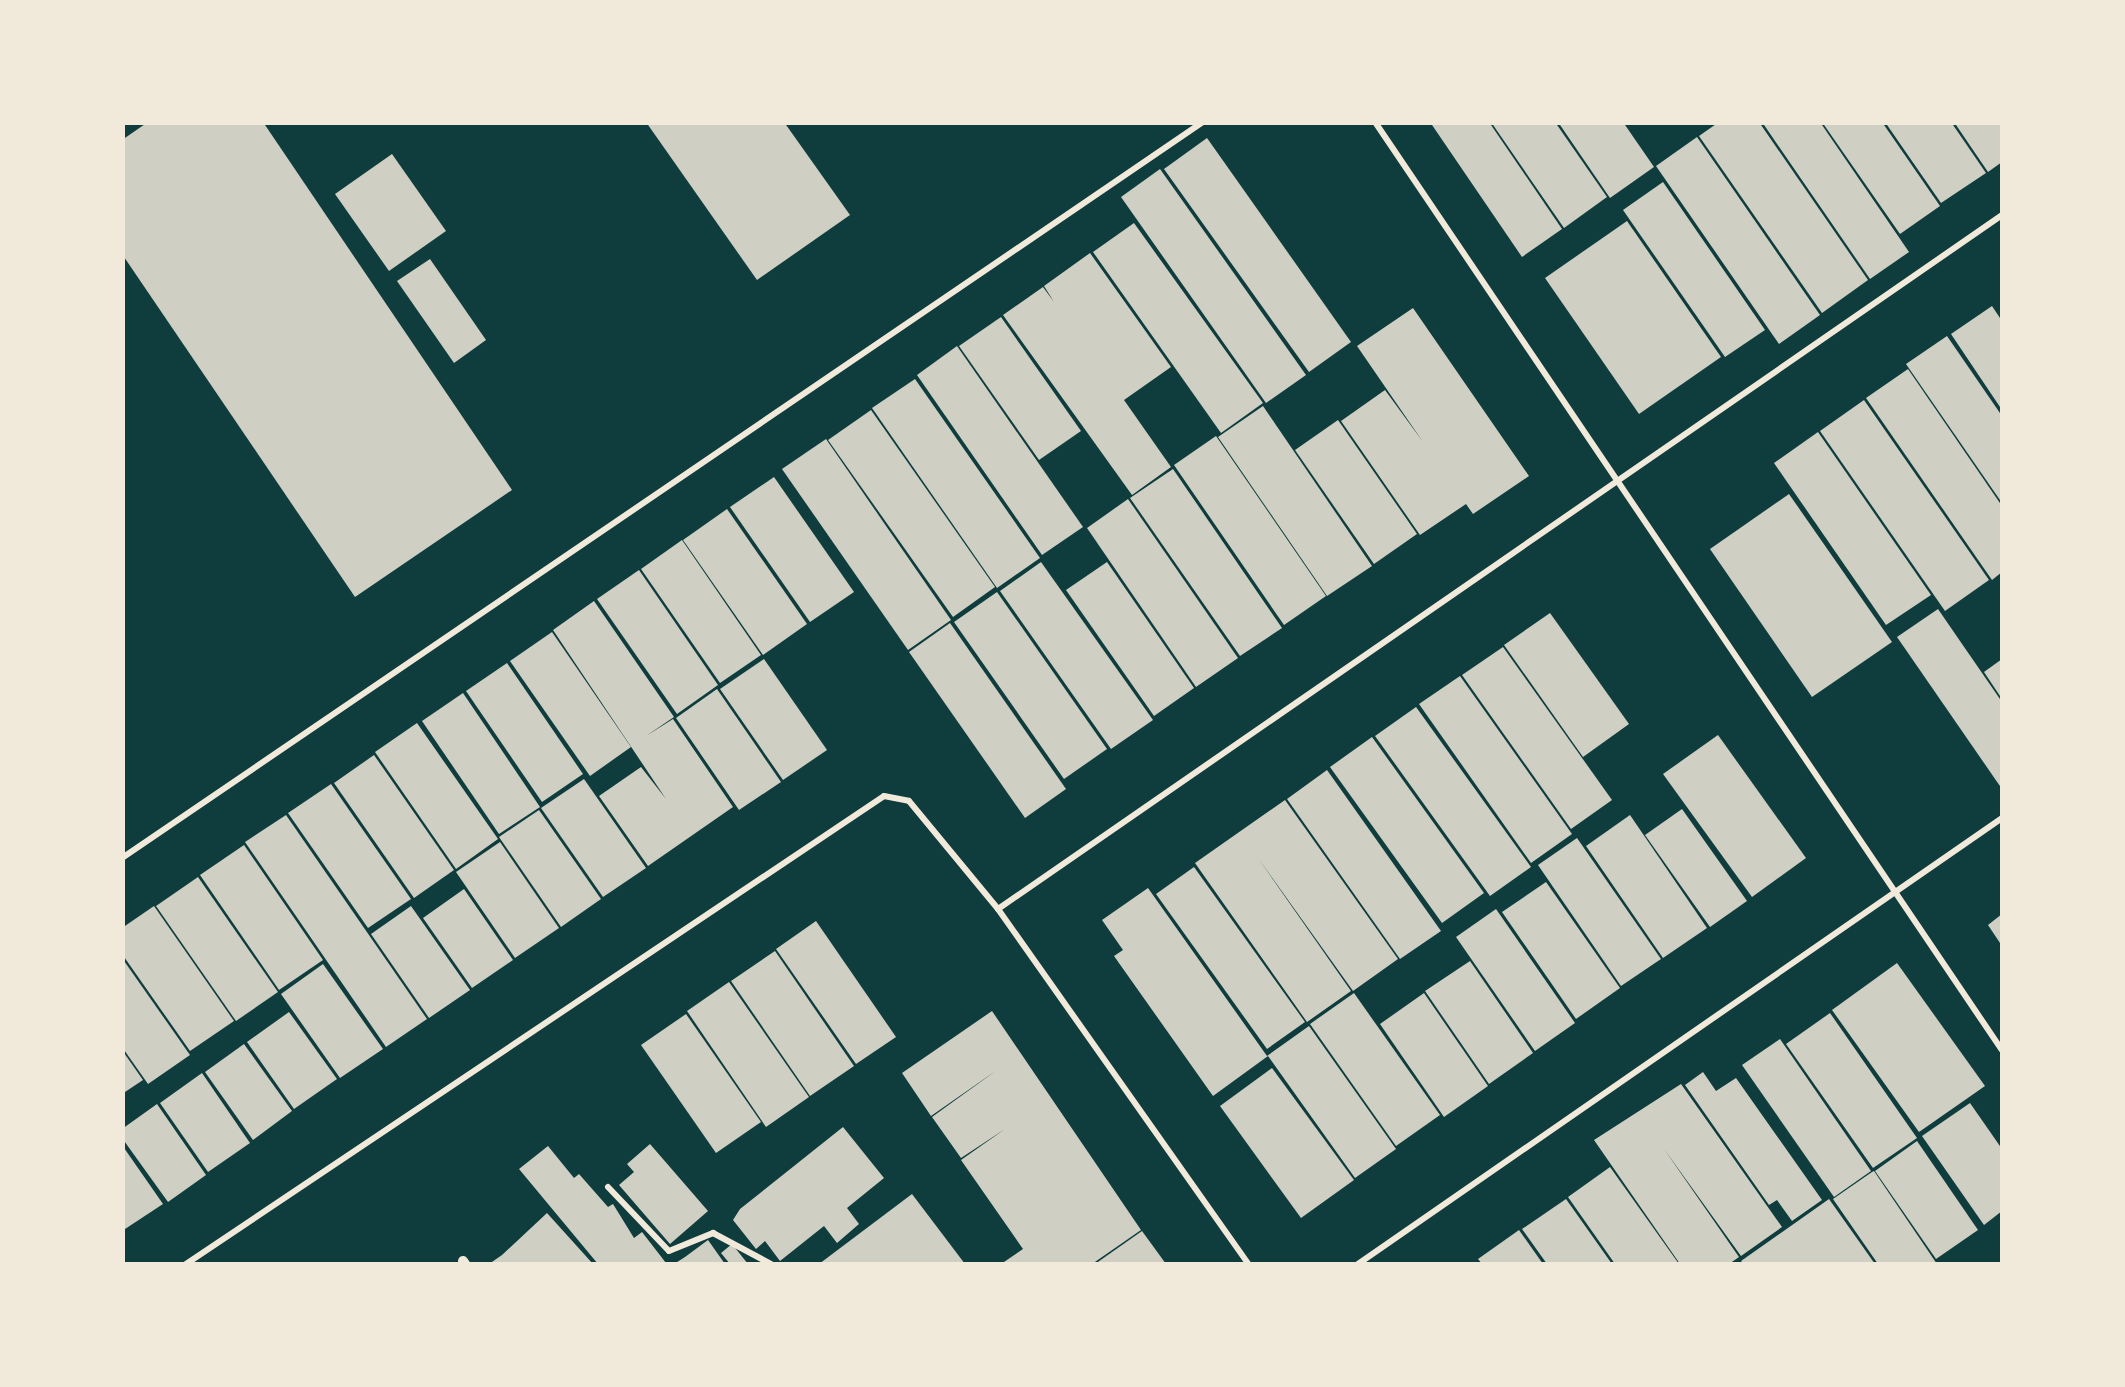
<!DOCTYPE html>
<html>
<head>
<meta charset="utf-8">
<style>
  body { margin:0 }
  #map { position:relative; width:2125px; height:1387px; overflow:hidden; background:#0f3d3e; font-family:"Roboto Condensed",sans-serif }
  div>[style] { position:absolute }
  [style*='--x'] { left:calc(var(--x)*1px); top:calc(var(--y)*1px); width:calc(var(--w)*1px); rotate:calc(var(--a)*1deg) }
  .building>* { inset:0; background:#cfcfc3 }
  .service>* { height:6px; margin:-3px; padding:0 3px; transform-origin:3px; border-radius:3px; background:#f1e9da }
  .minor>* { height:10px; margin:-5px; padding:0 5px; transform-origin:5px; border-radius:5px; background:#f1e9da }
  span { translate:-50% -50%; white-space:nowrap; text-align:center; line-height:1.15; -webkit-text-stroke:8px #f1e9da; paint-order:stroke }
  .frame { position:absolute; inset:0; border:125px solid #f1e9da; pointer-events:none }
</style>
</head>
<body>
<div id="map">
  <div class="building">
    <div style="clip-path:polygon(148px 122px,263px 122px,512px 490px,355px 597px,122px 254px,122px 140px)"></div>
    <div style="clip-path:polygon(646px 122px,784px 122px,850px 215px,757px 280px)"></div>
    <div style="clip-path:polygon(1430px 122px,1489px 122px,1562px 229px,1522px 257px)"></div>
    <div style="clip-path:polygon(1491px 122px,1555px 122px,1607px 197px,1564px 228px)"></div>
    <div style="clip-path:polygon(1558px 122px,1623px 122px,1654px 167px,1610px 198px)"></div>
    <div style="clip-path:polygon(1719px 122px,1759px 122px,1868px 280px,1822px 313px,1699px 136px)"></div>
    <div style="clip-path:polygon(1762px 122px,1820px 122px,1909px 252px,1870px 279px)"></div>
    <div style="clip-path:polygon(1822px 122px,1882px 122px,1940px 206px,1900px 234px)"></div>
    <div style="clip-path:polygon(1885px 122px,1951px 122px,1986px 173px,1941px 203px)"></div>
    <div style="clip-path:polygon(1954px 122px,2002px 122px,2002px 162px,1988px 172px)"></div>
    <div style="clip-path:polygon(1697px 137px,1820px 315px,1779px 344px,1656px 166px)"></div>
    <div style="clip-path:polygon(1207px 138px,1351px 342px,1309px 372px,1164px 169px)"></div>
    <div style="clip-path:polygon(392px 154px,446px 231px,389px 271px,335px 194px)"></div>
    <div style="clip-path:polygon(1160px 169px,1306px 375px,1266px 403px,1121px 197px)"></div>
    <div style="clip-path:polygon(1663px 182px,1765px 330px,1725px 357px,1623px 210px)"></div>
    <div style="clip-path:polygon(1627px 221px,1721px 357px,1639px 414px,1545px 278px)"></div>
    <div style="clip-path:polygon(1134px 223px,1263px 403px,1221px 433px,1093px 252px)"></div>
    <div style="clip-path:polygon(1090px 253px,1171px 367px,1124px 400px,1171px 467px,1132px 495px,1003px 315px,1043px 287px,1054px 302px,1044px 286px)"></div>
    <div style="clip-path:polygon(430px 259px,486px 340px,454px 363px,397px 281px)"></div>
    <div style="clip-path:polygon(1992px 306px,2002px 321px,2002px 410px,1951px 334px)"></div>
    <div style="clip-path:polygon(1413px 308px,1529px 476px,1473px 514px,1466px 504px,1420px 535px,1341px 421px,1385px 390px,1423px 442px,1357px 346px)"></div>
    <div style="clip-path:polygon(1001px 317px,1081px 431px,1039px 460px,959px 346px)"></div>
    <div style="clip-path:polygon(1947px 336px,2002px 416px,2002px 503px,1906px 364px)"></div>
    <div style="clip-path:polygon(957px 346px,1083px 527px,1042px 555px,917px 375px)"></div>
    <div style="clip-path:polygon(1908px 369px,2002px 506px,2002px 572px,1992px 580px,1866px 398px)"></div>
    <div style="clip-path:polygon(915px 379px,1040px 558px,997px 588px,872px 408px)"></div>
    <div style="clip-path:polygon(1864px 400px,1989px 580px,1945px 611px,1820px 431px)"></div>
    <div style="clip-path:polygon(1263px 406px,1372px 566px,1327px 596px,1218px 437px)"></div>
    <div style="clip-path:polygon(871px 410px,995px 587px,953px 617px,828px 440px)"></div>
    <div style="clip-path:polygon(1338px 420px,1417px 534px,1374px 564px,1295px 450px)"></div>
    <div style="clip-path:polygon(1818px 432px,1931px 595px,1886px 625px,1774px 463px)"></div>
    <div style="clip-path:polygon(1216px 436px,1326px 596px,1284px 625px,1174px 465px)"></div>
    <div style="clip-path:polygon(826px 439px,951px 620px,908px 650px,782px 469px)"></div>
    <div style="clip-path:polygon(1173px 469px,1282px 628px,1240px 656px,1130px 498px)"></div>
    <div style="clip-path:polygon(774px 477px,854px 592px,810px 622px,730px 507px)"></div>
    <div style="clip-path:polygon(1789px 494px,1892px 642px,1812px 697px,1710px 549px)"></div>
    <div style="clip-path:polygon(1128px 499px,1238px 658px,1196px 687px,1087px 528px)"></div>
    <div style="clip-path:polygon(727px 509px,807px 624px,763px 655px,683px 540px)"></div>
    <div style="clip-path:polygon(682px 540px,761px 655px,720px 683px,641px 569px)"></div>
    <div style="clip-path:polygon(1041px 562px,1153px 720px,1111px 749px,1000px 591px)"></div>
    <div style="clip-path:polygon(1107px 562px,1194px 688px,1154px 716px,1066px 590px)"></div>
    <div style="clip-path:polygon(639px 570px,718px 685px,677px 714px,597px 599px)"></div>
    <div style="clip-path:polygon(997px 592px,1107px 749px,1064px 779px,954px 622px)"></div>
    <div style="clip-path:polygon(594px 601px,674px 717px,646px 736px,673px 719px,733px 807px,648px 866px,599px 796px,641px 767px,666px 799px,553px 630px)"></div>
    <div style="clip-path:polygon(1938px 609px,2002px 702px,2002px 789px,1897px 637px)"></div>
    <div style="clip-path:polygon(1550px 613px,1629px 724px,1583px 757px,1504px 645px)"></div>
    <div style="clip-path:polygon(950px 623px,1066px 789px,1025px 818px,909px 652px)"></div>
    <div style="clip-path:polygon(552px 632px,631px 747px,590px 776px,510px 661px)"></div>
    <div style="clip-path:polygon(1503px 647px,1612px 800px,1571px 829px,1462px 675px)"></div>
    <div style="clip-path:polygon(764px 659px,827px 750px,783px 780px,720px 689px)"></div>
    <div style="clip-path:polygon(2002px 659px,2002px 699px,1984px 672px)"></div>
    <div style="clip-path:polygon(507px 663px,583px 774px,542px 802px,466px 691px)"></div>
    <div style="clip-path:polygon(1460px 676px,1572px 834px,1531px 863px,1419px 704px)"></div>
    <div style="clip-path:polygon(717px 689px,781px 782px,739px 810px,676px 718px)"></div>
    <div style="clip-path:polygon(463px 693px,540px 807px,499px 834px,422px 721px)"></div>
    <div style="clip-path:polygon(1416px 707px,1531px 867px,1490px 896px,1375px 736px)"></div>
    <div style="clip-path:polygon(417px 723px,498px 839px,456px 869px,375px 752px)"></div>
    <div style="clip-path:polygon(1718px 735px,1806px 858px,1752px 897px,1663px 774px)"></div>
    <div style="clip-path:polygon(1372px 737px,1484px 893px,1442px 923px,1330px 767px)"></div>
    <div style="clip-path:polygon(374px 755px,454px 870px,414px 898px,334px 783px)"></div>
    <div style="clip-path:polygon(1327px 770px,1441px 931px,1400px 959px,1287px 799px)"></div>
    <div style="clip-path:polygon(584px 779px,646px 868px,603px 897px,541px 808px)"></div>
    <div style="clip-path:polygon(331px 784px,411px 899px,368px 928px,288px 813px)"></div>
    <div style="clip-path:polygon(1285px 800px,1398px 959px,1353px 991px,1258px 858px,1351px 991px,1307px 1022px,1195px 863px)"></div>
    <div style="clip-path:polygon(1682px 809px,1747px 901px,1710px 927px,1645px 835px)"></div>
    <div style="clip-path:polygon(539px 810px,601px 899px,561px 927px,499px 837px)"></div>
    <div style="clip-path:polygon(286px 815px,427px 1019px,386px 1047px,245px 842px)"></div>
    <div style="clip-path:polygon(1630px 815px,1707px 928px,1663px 958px,1586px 846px)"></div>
    <div style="clip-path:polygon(1577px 838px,1661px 959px,1621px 986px,1538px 865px)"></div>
    <div style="clip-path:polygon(500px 842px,559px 928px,515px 958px,456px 872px)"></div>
    <div style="clip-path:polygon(244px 845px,323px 960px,279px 990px,200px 875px)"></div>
    <div style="clip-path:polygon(1194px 867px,1305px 1022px,1267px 1049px,1156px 894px)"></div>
    <div style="clip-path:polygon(198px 877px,278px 992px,236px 1021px,156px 906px)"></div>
    <div style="clip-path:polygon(1546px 882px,1620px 988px,1576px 1019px,1502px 912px)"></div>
    <div style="clip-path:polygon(1148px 888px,1267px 1056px,1309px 1026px,1396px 1149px,1355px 1178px,1268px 1056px,1213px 1096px,1114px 956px,1123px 950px,1102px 920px)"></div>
    <div style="clip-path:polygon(464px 889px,513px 960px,472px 988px,423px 918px)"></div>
    <div style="clip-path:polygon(154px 906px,234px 1021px,190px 1051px,122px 954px,122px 928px)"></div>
    <div style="clip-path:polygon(411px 906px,470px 990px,429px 1018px,371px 934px)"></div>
    <div style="clip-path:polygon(1496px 909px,1575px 1023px,1535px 1051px,1456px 937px)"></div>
    <div style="clip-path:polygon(2002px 914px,2002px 946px,1988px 925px)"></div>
    <div style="clip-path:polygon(816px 921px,896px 1037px,856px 1064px,776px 949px)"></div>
    <div style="clip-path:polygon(775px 951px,854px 1066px,810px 1096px,731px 981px)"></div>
    <div style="clip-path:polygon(122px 958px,190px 1055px,148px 1084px,122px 1047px)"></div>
    <div style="clip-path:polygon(1470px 961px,1533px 1053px,1489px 1084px,1425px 991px)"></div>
    <div style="clip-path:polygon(1897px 963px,1985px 1086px,1919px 1132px,1832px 1010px)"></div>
    <div style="clip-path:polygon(323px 964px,383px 1049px,340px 1078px,281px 994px)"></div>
    <div style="clip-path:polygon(729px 982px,809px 1097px,766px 1127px,687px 1011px)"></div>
    <div style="clip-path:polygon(1354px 993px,1440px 1115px,1396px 1146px,1310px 1024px)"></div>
    <div style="clip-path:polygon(1424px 993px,1488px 1086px,1444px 1117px,1380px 1024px)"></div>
    <div style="clip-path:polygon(992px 1011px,1141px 1230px,1092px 1264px,1001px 1264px,1023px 1249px,961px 1160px,1005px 1129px,961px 1158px,932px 1117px,997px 1070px,931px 1116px,902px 1073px)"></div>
    <div style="clip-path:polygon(289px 1012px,337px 1079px,294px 1109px,247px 1042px)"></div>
    <div style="clip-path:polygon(1830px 1013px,1917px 1138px,1873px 1168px,1786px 1044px)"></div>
    <div style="clip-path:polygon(686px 1014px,761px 1122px,716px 1153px,641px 1045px)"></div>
    <div style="clip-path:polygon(1780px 1039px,1871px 1171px,1834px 1197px,1742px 1065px)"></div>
    <div style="clip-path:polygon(244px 1044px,292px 1111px,253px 1140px,205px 1072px)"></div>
    <div style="clip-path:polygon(122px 1050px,143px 1080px,122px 1094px)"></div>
    <div style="clip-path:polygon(1272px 1068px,1354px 1180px,1301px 1218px,1220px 1106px)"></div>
    <div style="clip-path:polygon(1703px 1072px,1716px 1091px,1736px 1078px,1822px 1200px,1792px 1221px,1777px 1200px,1769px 1205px,1685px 1085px)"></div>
    <div style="clip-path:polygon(202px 1073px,250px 1143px,208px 1172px,160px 1103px)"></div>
    <div style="clip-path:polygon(1681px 1084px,1782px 1227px,1741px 1256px,1664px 1149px,1739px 1257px,1729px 1264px,1680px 1264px,1594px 1140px)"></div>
    <div style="clip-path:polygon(1970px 1103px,2002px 1149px,2002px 1211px,1984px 1225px,1922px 1136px)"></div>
    <div style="clip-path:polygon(157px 1104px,206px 1175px,168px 1202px,122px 1138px,122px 1129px)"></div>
    <div style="clip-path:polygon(843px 1127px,884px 1178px,847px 1208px,859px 1224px,837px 1243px,824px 1226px,780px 1261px,765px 1241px,756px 1249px,733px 1220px,740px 1209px)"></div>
    <div style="clip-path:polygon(1917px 1141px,1978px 1230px,1936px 1259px,1875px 1171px)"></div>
    <div style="clip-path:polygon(650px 1144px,708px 1211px,670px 1244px,619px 1185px,634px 1172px,627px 1164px)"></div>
    <div style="clip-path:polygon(122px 1145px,163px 1204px,122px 1231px)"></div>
    <div style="clip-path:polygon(548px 1146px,574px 1178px,579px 1174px,608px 1207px,613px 1204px,634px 1238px,642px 1232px,666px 1263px,598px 1264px,519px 1169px)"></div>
    <div style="clip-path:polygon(1610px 1167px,1679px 1264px,1615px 1264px,1568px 1197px)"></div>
    <div style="clip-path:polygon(1872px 1172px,1874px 1171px,1937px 1264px,1878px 1264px,1833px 1199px)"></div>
    <div style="clip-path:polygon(912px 1194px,965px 1264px,819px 1264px)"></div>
    <div style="clip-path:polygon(1566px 1199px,1612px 1264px,1547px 1264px,1522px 1229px)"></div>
    <div style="clip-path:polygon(1829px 1199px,1875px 1264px,1744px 1264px,1741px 1261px)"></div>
    <div style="clip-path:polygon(547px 1213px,593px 1264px,489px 1264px,502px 1255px)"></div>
    <div style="clip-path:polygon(1519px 1230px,1543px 1264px,1482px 1264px,1478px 1259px)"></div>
    <div style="clip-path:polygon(1142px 1231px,1166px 1264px,1095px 1264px)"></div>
    <div style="clip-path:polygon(708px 1240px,725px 1264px,674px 1264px,685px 1257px)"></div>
    <div style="clip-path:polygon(732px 1244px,748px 1264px,730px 1264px,721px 1253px)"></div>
  </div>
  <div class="service">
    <div style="--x:1375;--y:122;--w:1120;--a:55.96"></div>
    <div style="--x:122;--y:858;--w:1308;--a:-34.25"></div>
    <div style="--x:998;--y:909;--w:1221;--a:-34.65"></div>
    <div style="--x:608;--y:1187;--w:88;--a:46.4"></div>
    <div style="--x:669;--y:1251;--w:48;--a:-22.2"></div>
    <div style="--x:713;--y:1233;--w:66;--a:28.1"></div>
    <div style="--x:186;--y:1264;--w:840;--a:-33.84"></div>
    <div style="--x:884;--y:796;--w:25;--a:11"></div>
    <div style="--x:909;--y:801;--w:140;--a:50.5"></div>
    <div style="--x:998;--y:909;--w:434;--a:54.8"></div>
    <div style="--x:1358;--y:1264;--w:783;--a:-34.7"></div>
  </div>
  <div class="minor">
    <div style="--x:463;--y:1261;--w:4;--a:56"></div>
  </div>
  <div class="frame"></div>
</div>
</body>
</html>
